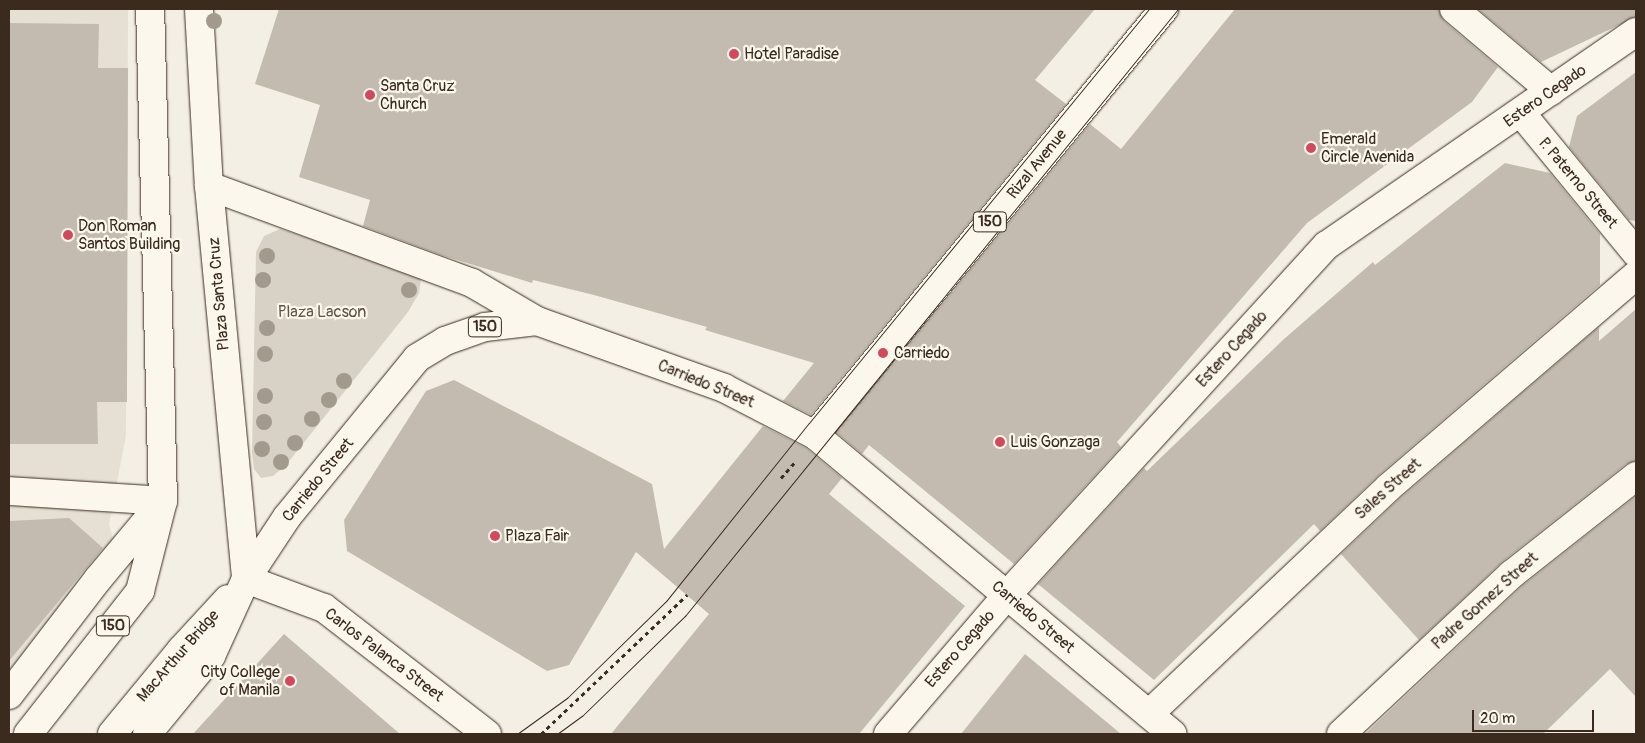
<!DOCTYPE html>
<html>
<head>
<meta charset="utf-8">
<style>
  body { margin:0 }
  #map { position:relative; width:1645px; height:743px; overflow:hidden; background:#f3efe4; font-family:Pangolin,sans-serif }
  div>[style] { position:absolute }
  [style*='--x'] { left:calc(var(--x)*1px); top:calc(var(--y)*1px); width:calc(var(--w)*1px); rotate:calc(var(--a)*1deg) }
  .built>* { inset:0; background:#e5dfd4 }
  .green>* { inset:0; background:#d8d1c6 }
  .building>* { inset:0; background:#c3bbb0 }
  .path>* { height:3px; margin-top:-1.5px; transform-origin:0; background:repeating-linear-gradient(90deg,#3b2a1e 0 4px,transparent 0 8px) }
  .roads { filter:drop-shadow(0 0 1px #3b2a1e) drop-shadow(0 0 1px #3b2a1e) }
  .minor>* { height:28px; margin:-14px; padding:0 14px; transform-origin:14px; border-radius:14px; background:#fbf7ec }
  .major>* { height:28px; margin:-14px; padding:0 14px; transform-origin:14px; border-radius:14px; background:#fbf7ec }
  .tram>* { height:1px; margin:-0.5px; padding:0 0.5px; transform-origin:0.5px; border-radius:0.5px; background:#3b2a1e }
  .trees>* { width:16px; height:16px; margin:-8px; border-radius:50%; background:#a39a8e }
  .dots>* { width:14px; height:14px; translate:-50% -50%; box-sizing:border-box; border:2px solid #fbf7ec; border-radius:50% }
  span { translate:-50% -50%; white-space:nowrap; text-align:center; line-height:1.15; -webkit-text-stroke:4.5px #fbf7ec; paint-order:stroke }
  .shield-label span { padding:1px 4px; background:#fbf7ec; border:1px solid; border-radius:4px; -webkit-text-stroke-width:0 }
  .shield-label { font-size:15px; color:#3b2a1e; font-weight:700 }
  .poi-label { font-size:16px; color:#3b2a1e }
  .left { translate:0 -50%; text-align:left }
  .right { translate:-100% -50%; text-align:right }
  .street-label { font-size:16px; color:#3b2a1e }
  .park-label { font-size:16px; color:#625448 }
  .frame { position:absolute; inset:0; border:10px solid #3b2a1e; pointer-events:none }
  .scale { position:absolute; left:1472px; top:710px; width:122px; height:22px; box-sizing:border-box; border:2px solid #3b2a1e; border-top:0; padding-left:6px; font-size:15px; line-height:18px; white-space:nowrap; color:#3b2a1e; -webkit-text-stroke:4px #fbf7ec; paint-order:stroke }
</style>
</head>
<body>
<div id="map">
  <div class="built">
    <div style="clip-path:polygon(9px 9px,128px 10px,126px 435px,109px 525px,115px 546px,9px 676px)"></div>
  </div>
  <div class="green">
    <div style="clip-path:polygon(280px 229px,408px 269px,421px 279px,419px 293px,408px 312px,286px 465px,273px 476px,261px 478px,254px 469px,252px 452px,256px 252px,264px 236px)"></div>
  </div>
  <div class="building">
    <div style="clip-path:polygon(279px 9px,1095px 9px,1035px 80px,1066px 104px,811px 415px,783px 401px,814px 363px,705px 330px,707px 327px,594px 295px,533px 280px,532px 283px,438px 254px,363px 226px,370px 200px,299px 177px,320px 105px,255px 84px)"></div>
    <div style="clip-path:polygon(1235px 9px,1439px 9px,1444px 21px,1498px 67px,1472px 102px,1307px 223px,1117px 442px,1121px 447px,1014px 564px,869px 445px,862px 454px,837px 433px,1090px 124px,1121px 149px)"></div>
    <div style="clip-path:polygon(1478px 9px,1636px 9px,1636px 17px,1541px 62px)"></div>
    <div style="clip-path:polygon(9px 23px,99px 24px,98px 68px,128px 68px,127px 402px,97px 402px,98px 444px,9px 444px)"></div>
    <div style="clip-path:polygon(1636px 72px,1636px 221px,1629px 220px,1569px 147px,1577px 116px)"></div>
    <div style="clip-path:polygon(1505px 163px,1550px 173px,1600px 234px,1600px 285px,1379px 475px,1320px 531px,1314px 524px,1154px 680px,1038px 584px,1144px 468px,1147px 471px,1284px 339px,1373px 262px,1375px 265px)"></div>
    <div style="clip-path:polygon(1636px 309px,1636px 461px,1626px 464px,1502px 562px,1419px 640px,1341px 554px,1399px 499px,1599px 327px,1599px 341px)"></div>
    <div style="clip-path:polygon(454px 380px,652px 484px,664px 549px,763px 426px,806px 448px,842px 478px,829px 494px,965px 606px,859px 734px,611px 734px,709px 614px,636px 552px,569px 665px,547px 671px,347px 551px,344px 520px,426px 391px)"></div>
    <div style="clip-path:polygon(1636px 496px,1636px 697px,1610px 669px,1543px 734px,1365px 734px,1522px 586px)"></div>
    <div style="clip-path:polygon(69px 518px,103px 548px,9px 661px,9px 521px)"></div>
    <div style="clip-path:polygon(284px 634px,400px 734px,193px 734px)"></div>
    <div style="clip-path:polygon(1025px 654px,1121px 734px,961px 734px)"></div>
  </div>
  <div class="path">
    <div style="--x:781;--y:478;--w:20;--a:-49"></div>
    <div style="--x:541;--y:734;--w:202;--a:-43.6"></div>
  </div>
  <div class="roads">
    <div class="minor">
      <div style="--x:199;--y:9;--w:177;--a:86.8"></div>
      <div style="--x:209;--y:186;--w:395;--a:84.6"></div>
      <div style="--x:246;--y:579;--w:83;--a:20.4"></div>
      <div style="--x:324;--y:608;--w:206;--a:37.7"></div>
      <div style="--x:1454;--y:9;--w:127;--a:40.2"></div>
      <div style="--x:1521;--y:113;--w:181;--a:50.6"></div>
      <div style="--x:209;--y:186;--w:280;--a:20.2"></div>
      <div style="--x:472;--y:283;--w:75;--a:30.3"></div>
      <div style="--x:815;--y:435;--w:466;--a:39.9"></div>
      <div style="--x:9;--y:491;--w:154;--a:3.7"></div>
      <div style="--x:1149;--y:714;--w:330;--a:-43.4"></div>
      <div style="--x:1389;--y:487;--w:326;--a:-40.6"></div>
      <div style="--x:888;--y:734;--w:183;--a:-49.4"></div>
      <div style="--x:1007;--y:595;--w:474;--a:-47.6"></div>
      <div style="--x:1327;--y:245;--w:375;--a:-34.6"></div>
      <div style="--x:1341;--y:734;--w:234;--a:-43.1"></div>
      <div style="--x:1512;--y:574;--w:158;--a:-38.3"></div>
    </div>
    <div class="major">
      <div style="--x:9;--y:695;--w:146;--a:-52.5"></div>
      <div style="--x:98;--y:579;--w:95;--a:-50.1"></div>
      <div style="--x:28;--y:734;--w:182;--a:-51.9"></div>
      <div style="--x:140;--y:591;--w:93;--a:-75.7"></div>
      <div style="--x:163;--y:501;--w:492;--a:-91.5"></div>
      <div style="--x:112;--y:734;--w:109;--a:-50.6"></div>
      <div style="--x:181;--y:650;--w:69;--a:-47.3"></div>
      <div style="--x:147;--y:734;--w:101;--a:-50.6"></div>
      <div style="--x:211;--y:656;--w:85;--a:-65.6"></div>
      <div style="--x:246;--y:579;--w:74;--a:-56.5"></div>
      <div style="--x:287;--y:517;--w:205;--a:-50.7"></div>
      <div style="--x:417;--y:358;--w:33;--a:-31"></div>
      <div style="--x:445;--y:341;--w:42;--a:-19.3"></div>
      <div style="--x:485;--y:327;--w:52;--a:-6.6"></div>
      <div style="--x:537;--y:321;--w:199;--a:19.7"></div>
      <div style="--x:724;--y:388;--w:102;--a:27.3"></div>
      <div style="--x:815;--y:435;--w:551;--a:-50.67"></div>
    </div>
  </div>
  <div class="tram">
    <div style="--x:517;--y:734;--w:62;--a:-35.8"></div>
    <div style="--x:567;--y:698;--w:140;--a:-44.4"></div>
    <div style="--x:667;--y:600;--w:227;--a:-51.3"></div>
    <div style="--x:809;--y:423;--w:536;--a:-50.61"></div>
    <div style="--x:557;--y:734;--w:31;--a:-36"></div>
    <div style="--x:582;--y:716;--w:144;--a:-44.2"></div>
    <div style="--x:685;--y:616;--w:782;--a:-50.92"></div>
  </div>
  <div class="trees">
    <div style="left:214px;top:21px"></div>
    <div style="left:267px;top:256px"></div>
    <div style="left:263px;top:280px"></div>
    <div style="left:409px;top:290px"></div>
    <div style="left:267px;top:328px"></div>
    <div style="left:265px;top:354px"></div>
    <div style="left:344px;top:381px"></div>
    <div style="left:265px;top:396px"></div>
    <div style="left:329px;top:400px"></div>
    <div style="left:312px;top:419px"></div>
    <div style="left:264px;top:422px"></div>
    <div style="left:295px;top:443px"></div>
    <div style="left:262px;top:449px"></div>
    <div style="left:281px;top:462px"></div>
  </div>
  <div class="dots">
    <div style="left:734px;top:54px;background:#d1495b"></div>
    <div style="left:370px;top:95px;background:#d1495b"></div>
    <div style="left:1311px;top:148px;background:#d1495b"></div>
    <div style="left:68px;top:235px;background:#d1495b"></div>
    <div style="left:883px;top:353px;background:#d1495b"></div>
    <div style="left:1000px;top:442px;background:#d1495b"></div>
    <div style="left:495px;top:536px;background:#d1495b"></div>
    <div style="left:290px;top:681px;background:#d1495b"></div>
  </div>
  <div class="shield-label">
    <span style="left:990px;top:222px">150</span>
    <span style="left:485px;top:327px">150</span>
    <span style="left:113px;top:626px">150</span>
  </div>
  <div class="poi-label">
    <span class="left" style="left:744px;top:54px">Hotel Paradise</span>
    <span class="left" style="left:380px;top:95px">Santa Cruz<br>Church</span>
    <span class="left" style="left:1321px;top:148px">Emerald<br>Circle Avenida</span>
    <span class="left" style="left:78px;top:235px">Don Roman<br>Santos Building</span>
    <span class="left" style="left:894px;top:353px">Carriedo</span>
    <span class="left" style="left:1010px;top:442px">Luis Gonzaga</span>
    <span class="left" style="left:505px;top:536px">Plaza Fair</span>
    <span class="right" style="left:280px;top:681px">City College<br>of Manila</span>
  </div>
  <div class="street-label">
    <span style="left:1545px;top:96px;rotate:-35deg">Estero Cegado</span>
    <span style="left:1037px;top:164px;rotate:-51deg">Rizal Avenue</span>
    <span style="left:1578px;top:183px;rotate:50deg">P. Paterno Street</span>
    <span style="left:219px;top:294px;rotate:-95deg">Plaza Santa Cruz</span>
    <span style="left:1232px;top:349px;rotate:-48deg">Estero Cegado</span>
    <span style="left:706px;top:384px;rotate:22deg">Carriedo Street</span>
    <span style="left:318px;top:480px;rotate:-51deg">Carriedo Street</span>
    <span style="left:1388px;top:489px;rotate:-42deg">Sales Street</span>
    <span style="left:1485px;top:601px;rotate:-42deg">Padre Gomez Street</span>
    <span style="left:1033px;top:617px;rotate:40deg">Carriedo Street</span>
    <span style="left:960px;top:649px;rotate:-49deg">Estero Cegado</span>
    <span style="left:384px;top:655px;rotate:37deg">Carlos Palanca Street</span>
    <span style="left:178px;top:656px;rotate:-49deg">MacArthur Bridge</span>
  </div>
  <div class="park-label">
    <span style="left:322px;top:312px">Plaza Lacson</span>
  </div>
  <div class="frame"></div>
  <div class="scale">20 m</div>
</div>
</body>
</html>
